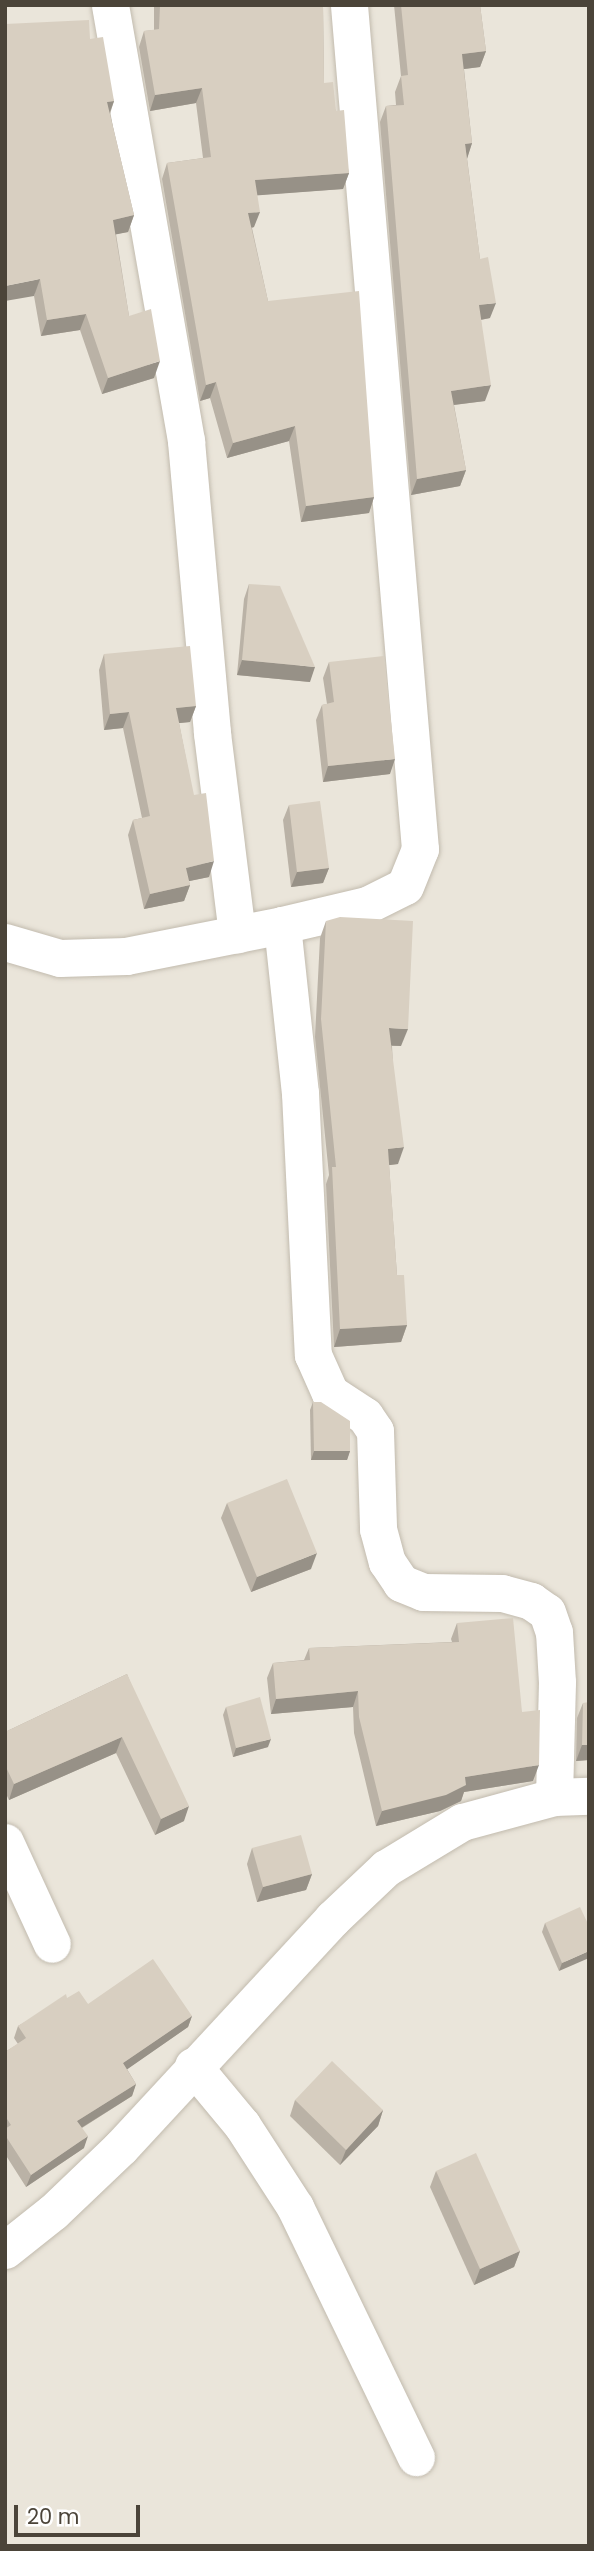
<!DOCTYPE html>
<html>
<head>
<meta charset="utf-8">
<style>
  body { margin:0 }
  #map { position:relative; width:594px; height:2551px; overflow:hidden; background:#f6f3ec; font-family:Poppins,sans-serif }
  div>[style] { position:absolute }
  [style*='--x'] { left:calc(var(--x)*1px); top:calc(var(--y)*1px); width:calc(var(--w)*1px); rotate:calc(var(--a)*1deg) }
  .residential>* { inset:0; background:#eae5da }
  .roads { filter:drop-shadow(0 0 2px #c2bbae) drop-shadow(0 0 2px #c2bbae) }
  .minor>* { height:37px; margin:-18.5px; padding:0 18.5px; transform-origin:18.5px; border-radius:18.5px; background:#fff }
  .wall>* { inset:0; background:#bab2a6 }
  .shaded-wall>* { inset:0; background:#979187 }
  .building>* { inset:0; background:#d8cfc1 }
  span { translate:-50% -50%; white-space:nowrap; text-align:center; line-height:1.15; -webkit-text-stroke:7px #fff; paint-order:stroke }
  .frame { position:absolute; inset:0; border:7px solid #4b4439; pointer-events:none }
  .scale { position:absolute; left:14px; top:2505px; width:126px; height:32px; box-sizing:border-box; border:4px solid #4b4439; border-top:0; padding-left:9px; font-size:21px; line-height:24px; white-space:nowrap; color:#4b4439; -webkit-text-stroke:5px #fff; paint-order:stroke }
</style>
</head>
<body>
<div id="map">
  <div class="residential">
    <div style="clip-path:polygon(5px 5px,589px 5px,589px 2546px,5px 2546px)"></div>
  </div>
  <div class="roads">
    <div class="minor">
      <div style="--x:110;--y:5;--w:443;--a:80.1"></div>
      <div style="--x:186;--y:441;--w:293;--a:84.9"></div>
      <div style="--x:212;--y:733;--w:203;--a:82.9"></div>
      <div style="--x:282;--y:925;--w:169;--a:83.9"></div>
      <div style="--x:300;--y:1093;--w:262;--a:87.2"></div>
      <div style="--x:313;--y:1355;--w:42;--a:65.9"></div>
      <div style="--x:330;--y:1393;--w:42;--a:33.3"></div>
      <div style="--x:365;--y:1416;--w:18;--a:56"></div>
      <div style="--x:375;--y:1431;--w:98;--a:88.2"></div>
      <div style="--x:378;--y:1529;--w:34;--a:75"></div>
      <div style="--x:387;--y:1562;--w:25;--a:56"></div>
      <div style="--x:401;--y:1583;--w:24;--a:22"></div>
      <div style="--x:423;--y:1592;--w:79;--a:0.7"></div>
      <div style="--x:502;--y:1593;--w:30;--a:15"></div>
      <div style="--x:531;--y:1601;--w:19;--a:35"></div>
      <div style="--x:547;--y:1612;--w:21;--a:71"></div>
      <div style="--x:554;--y:1632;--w:50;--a:86.6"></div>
      <div style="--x:557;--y:1682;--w:115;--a:91.5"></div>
      <div style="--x:5;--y:942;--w:57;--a:16.2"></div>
      <div style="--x:60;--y:958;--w:66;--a:-1.7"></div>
      <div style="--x:126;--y:956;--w:159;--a:-11.2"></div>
      <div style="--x:282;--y:925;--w:87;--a:-13.2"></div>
      <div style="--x:367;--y:905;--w:42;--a:-26.6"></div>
      <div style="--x:405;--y:886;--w:40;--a:-68"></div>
      <div style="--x:420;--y:849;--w:847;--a:-94.81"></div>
      <div style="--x:5;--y:1842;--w:112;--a:65.3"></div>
      <div style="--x:193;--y:2066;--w:77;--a:50.3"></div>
      <div style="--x:242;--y:2125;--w:98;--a:57.1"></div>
      <div style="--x:295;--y:2207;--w:278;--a:64.2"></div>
      <div style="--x:5;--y:2250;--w:61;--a:-38.4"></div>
      <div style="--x:53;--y:2212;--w:94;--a:-43.7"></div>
      <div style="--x:121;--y:2147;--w:311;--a:-47.2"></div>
      <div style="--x:332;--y:1919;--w:74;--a:-43.4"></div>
      <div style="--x:386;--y:1868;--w:89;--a:-31.2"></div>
      <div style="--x:462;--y:1822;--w:95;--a:-15.2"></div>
      <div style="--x:554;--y:1797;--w:35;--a:-2"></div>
    </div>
  </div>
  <div class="wall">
    <div style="clip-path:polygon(154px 5px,323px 5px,324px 83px,336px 111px,349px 173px,343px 189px,257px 195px,254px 227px,252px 228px,268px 301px,374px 497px,369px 513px,301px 522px,289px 441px,227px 458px,210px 398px,200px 401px,162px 179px,167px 163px,203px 158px,196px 103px,150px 111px,139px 47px,144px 31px,154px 30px)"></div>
    <div style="clip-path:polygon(394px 5px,480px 5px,486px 51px,480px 67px,464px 69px,472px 143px,467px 158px,480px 259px,490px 318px,481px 320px,485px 401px,454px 405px,466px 470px,460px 486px,411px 495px,380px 122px,386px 106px,396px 105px,395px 92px,401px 76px)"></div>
    <div style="clip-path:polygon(90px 39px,114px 101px,110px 114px,134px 215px,128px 232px,116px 234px,129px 316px,154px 378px,102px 394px,80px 330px,41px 336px,34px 296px)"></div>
    <div style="clip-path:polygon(249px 584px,310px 682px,237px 675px,244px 599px)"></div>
    <div style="clip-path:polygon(104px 654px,196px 706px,190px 722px,179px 723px,209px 877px,189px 881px,190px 885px,184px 901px,144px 909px,128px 835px,133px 820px,142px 818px,123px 728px,104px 730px,99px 670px)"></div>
    <div style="clip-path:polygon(329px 662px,390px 774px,323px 782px,316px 720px,322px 705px,327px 704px,323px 678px)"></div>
    <div style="clip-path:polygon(289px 805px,329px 868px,323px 883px,291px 887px,283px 820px)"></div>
    <div style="clip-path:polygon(326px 921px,401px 1046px,392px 1046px,398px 1164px,389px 1165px,397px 1275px,407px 1325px,401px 1342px,334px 1347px,326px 1184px,329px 1175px,315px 1037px,320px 938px)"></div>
    <div style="clip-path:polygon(313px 1402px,350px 1451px,347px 1460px,311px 1460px,310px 1410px)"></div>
    <div style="clip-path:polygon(227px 1503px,311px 1569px,251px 1592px,221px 1518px)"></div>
    <div style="clip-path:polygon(457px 1623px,522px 1712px,533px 1781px,464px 1792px,461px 1801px,440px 1811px,376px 1826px,354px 1733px,353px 1707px,271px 1714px,267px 1678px,273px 1663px,304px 1660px,309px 1648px,452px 1642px,451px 1639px)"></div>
    <div style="clip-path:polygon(127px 1674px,184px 1821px,155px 1835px,116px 1753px,9px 1800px,5px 1792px,5px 1732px)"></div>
    <div style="clip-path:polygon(583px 1703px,589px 1760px,576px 1761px,577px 1718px)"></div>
    <div style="clip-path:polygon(226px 1707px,268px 1747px,233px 1757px,223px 1715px)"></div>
    <div style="clip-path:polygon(252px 1848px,312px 1874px,306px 1890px,257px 1902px,247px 1864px)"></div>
    <div style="clip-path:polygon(545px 1923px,589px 1926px,559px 1971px,542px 1932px)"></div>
    <div style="clip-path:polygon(67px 1998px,88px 2004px,192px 2016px,188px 2027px,127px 2069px,136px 2084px,132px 2096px,82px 2128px,84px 2148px,26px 2187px,5px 2154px,5px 2052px,18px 2044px,14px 2038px,18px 2026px)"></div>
    <div style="clip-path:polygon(295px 2100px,383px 2110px,378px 2126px,340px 2165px,290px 2116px)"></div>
    <div style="clip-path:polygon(436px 2171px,520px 2251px,514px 2267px,474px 2285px,430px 2187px)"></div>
  </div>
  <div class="shaded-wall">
    <div style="clip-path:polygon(486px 51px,480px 67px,456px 70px,462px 54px)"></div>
    <div style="clip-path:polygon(202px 88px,196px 103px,150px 111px,155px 95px)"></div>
    <div style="clip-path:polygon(114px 101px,108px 117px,107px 102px)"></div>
    <div style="clip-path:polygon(472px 143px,467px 159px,465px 144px)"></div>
    <div style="clip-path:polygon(349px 173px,343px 189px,249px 196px,255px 180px)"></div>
    <div style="clip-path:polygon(260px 212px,254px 227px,242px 229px,248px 213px)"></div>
    <div style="clip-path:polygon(134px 215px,128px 232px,108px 236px,113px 220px)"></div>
    <div style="clip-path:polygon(40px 279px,34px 296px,5px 301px,5px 286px)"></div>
    <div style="clip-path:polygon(496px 303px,490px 318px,474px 321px,479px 305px)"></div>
    <div style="clip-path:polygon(86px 314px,80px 330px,41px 336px,47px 320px)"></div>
    <div style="clip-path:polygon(160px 361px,154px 378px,102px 394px,108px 378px)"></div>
    <div style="clip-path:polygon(216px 382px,210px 398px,200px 401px,206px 385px)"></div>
    <div style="clip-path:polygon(491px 385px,485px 401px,445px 406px,451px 391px)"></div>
    <div style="clip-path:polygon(295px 426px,289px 441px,227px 458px,233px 443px)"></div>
    <div style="clip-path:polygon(466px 470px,460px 486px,411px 495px,417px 479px)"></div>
    <div style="clip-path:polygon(374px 497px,369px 513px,301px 522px,306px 506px)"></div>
    <div style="clip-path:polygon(242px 660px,315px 667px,310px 682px,237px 675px)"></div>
    <div style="clip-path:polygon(196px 706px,190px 722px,170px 724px,176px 708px)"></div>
    <div style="clip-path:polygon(129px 712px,123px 728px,104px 730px,110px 714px)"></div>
    <div style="clip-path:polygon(395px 759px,390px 774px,323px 782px,328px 766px)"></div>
    <div style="clip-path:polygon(214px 861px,209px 877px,180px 883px,186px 868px)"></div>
    <div style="clip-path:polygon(329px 868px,323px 883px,291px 887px,297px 872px)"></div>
    <div style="clip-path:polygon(190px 885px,184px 901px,144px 909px,150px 894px)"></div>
    <div style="clip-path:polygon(389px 1028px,408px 1029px,401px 1046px,383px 1045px)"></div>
    <div style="clip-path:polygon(404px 1147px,398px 1164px,382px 1166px,388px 1149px)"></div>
    <div style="clip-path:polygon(407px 1325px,401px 1342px,334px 1347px,340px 1329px)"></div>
    <div style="clip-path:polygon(314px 1451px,350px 1451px,347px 1460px,311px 1460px)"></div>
    <div style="clip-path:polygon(317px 1553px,311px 1569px,251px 1592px,257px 1577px)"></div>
    <div style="clip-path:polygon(358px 1691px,353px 1707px,271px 1714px,276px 1699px)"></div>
    <div style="clip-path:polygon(122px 1737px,116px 1753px,9px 1800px,14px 1784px)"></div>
    <div style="clip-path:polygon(271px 1739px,268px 1747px,233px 1757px,236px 1748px)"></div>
    <div style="clip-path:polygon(582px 1745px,589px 1745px,589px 1760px,576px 1761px)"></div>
    <div style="clip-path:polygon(539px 1765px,533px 1781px,464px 1792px,461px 1801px,440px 1811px,376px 1826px,382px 1811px,465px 1777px)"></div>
    <div style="clip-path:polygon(189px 1806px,184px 1821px,155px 1835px,161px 1819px)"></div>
    <div style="clip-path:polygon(312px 1874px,306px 1890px,257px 1902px,263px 1887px)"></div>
    <div style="clip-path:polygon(589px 1951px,589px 1958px,559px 1971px,562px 1963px)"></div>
    <div style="clip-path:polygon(192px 2016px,188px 2027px,119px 2075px,123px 2063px)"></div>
    <div style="clip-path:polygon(136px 2084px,132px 2096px,73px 2133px,77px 2121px)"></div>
    <div style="clip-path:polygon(383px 2110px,378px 2126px,340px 2165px,346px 2150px)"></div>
    <div style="clip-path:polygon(88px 2136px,84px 2148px,26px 2187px,31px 2175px)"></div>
    <div style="clip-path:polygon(520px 2251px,514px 2267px,474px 2285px,480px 2269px)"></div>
  </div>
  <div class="building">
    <div style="clip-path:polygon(160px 5px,323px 5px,324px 83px,333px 82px,336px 111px,344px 110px,349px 173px,255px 180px,260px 212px,248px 213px,268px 301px,359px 291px,374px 497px,306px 506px,295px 426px,233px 443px,216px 382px,206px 385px,167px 163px,211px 157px,202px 88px,155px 95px,144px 31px,159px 29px)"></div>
    <div style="clip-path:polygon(401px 5px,480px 5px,486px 51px,462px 54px,472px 143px,465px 144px,480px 259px,488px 257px,496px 303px,479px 305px,491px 385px,451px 391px,466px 470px,417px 479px,386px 106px,404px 105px,401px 76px,408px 75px)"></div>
    <div style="clip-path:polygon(89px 20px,90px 39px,103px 37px,114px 101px,107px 102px,134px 215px,113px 220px,129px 316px,151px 309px,160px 361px,108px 378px,86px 314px,47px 320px,40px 279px,5px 286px,5px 24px)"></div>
    <div style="clip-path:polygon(249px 584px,280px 586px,315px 667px,242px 660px)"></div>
    <div style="clip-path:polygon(190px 646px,196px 706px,176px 708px,194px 795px,206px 793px,214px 861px,186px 868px,190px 885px,150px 894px,133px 820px,150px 816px,129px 712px,110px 714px,104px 654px)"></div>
    <div style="clip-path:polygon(384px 656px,395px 759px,328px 766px,322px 705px,334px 702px,329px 662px)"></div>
    <div style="clip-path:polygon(320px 801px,329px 868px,297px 872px,289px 805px)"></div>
    <div style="clip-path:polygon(340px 917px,413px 921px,408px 1029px,389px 1028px,404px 1147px,388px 1149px,397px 1275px,404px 1275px,407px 1325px,340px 1329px,332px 1167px,336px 1167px,321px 1019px,326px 921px)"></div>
    <div style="clip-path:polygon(313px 1402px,321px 1402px,350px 1421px,350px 1451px,314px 1451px)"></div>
    <div style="clip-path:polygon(287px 1479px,317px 1553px,257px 1577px,227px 1503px)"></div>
    <div style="clip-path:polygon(513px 1618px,522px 1712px,540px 1710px,539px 1765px,465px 1777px,466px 1785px,446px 1795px,382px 1811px,359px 1717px,358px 1691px,276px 1699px,273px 1663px,310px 1660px,309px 1648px,459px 1642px,457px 1623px)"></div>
    <div style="clip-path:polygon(127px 1674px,189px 1806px,161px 1819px,122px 1737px,14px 1784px,5px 1765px,5px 1732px)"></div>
    <div style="clip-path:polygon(260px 1697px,271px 1739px,236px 1748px,226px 1707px)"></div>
    <div style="clip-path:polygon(589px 1702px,589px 1745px,582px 1745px,583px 1703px)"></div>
    <div style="clip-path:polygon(301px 1835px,312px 1874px,263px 1887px,252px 1848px)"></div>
    <div style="clip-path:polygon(580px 1907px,589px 1926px,589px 1951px,562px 1963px,545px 1923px)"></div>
    <div style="clip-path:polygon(153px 1959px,192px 2016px,123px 2063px,136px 2084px,77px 2121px,88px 2136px,31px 2175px,5px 2135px,5px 2129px,11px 2125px,5px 2116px,5px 2052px,26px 2038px,18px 2026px,66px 1994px,67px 1998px,79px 1991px,88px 2004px)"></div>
    <div style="clip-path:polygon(332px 2061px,383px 2110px,346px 2150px,295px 2100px)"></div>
    <div style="clip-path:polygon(476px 2153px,520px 2251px,480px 2269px,436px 2171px)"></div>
  </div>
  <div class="frame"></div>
  <div class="scale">20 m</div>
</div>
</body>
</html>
